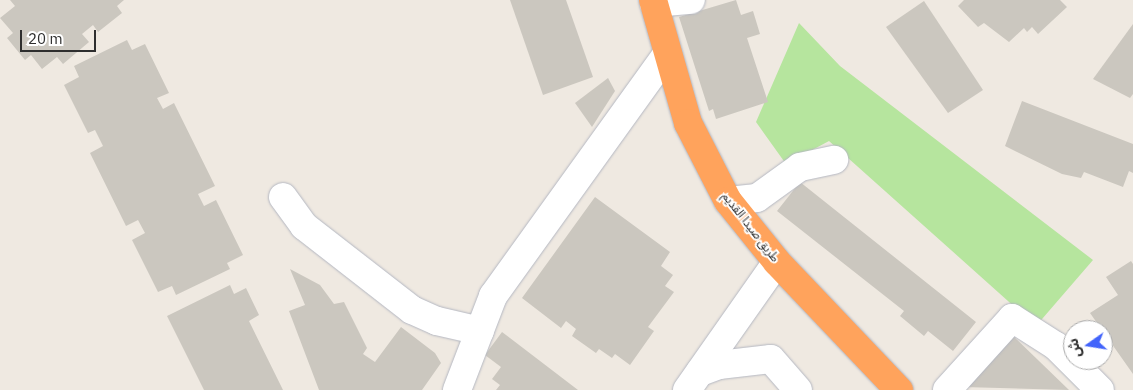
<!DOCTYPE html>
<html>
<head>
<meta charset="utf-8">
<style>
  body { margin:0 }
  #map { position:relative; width:1133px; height:390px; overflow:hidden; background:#efe9e1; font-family:"IBM Plex Sans","Noto Sans Arabic",sans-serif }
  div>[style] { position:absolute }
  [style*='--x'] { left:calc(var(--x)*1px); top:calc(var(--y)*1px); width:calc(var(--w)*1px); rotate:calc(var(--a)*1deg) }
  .green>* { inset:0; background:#b6e59e }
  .building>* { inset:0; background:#cbc7bf }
  .roads { filter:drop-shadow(0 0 1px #b4b7c1) drop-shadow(0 0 1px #b4b7c1) }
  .minor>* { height:28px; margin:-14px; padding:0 14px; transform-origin:14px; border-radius:14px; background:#fff }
  .highway>* { height:28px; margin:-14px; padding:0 14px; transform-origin:14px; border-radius:14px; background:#ffa35c }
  span { translate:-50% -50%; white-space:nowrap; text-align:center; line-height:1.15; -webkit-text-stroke:4px #fff; paint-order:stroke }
  .street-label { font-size:12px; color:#2e2e2e }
  .north { position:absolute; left:1063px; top:320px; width:50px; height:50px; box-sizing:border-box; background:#fff; border:1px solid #ababab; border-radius:50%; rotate:257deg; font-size:14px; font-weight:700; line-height:20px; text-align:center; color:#2e2e2e }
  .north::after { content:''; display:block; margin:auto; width:18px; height:22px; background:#4264fb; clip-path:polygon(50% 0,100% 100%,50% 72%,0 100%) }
  .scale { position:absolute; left:20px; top:30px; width:76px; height:22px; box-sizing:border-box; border:2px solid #2e2e2e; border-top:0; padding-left:6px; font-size:15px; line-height:18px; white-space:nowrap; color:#2e2e2e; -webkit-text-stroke:4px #fff; paint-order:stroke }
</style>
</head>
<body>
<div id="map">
  <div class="green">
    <div style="clip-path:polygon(799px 23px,840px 66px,1093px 260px,1036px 326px,829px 141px,786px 164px,756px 122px)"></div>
  </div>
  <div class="building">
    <div style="clip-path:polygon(10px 0,124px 0,117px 6px,122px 13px,98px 32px,93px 25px,82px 34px,89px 42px,63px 64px,57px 57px,42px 69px,31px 55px,25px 60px,7px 38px,13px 33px,0 18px,15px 6px)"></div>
    <div style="clip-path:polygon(510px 0,566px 0,593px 77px,543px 95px)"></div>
    <div style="clip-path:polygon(736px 0,741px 15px,753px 11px,760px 34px,747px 38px,768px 102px,716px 119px,713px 109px,709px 111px,679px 17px)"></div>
    <div style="clip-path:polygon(964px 0,1060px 0,1067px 7px,1038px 34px,1032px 27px,1027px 32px,1024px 28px,1009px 42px,984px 23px,978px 27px,958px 6px)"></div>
    <div style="clip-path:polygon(924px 1px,983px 90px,948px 113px,886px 27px)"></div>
    <div style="clip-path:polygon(1133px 24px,1133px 94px,1130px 98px,1093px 79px)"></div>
    <div style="clip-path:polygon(127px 40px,132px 50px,145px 44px,169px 93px,157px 98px,163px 109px,174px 103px,215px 186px,198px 194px,204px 206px,216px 200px,243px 255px,227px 263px,230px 269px,176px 295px,172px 286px,158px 292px,132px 240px,145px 233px,138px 220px,126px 226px,90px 153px,103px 146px,95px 130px,88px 133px,64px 85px,79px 77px,74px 66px)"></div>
    <div style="clip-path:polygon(608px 78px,615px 91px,592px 127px,575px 103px)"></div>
    <div style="clip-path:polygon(1022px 101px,1133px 144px,1133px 173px,1129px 171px,1123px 187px,1084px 172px,1081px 178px,1062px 174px,1005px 146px)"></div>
    <div style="clip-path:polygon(800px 182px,976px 322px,953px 351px,928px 331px,924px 336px,900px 316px,904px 311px,777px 211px)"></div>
    <div style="clip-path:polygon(595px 197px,670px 252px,661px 266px,673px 275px,665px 286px,674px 292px,648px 327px,654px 331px,630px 365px,615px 354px,612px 358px,599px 349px,596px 353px,572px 336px,576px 329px,566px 321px,561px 328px,522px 298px)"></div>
    <div style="clip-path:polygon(1131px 261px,1133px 264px,1133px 374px,1090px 313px,1118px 295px,1106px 277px)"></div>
    <div style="clip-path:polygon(290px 269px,320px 285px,334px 304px,344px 302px,367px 348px,363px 354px,375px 362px,401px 327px,435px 353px,441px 363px,422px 390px,319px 390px,289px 311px,305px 305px)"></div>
    <div style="clip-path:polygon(230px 285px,234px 294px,246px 288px,259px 315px,249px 321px,283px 390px,204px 390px,167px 316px)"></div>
    <div style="clip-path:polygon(502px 332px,578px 390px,496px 390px,500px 385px,492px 379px,501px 367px,485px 355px)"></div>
    <div style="clip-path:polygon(1012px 335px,1069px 390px,963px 387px)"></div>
  </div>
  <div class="roads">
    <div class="minor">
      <div style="--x:654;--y:3;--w:37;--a:-5"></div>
      <div style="--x:283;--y:197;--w:36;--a:54"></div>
      <div style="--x:304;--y:226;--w:137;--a:37.9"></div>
      <div style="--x:412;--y:310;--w:27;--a:24"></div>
      <div style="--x:437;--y:321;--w:44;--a:13.1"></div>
      <div style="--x:728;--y:201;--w:29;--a:-6"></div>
      <div style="--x:757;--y:198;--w:53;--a:-35.8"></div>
      <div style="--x:800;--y:167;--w:35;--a:-12"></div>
      <div style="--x:700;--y:372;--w:20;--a:-20"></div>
      <div style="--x:719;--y:365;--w:52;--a:-6.6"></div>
      <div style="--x:771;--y:359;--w:41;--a:48.9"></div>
      <div style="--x:457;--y:390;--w:101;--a:-69"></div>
      <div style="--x:493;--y:296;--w:297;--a:-54.3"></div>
      <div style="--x:687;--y:390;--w:156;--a:-54.9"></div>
      <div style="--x:947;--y:390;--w:97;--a:-47.9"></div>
      <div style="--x:1012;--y:318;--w:52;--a:32.5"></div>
      <div style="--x:1056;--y:346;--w:62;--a:45"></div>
    </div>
    <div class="highway">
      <div style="--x:653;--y:0;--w:128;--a:74.1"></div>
      <div style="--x:688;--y:123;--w:88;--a:62.9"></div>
      <div style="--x:728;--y:201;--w:78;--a:51.2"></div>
      <div style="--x:777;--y:262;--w:177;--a:46.4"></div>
    </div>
  </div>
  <div class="street-label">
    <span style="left:751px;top:227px;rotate:52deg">طريق صيدا القديم</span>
  </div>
  <div class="north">ش</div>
  <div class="scale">20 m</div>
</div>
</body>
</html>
